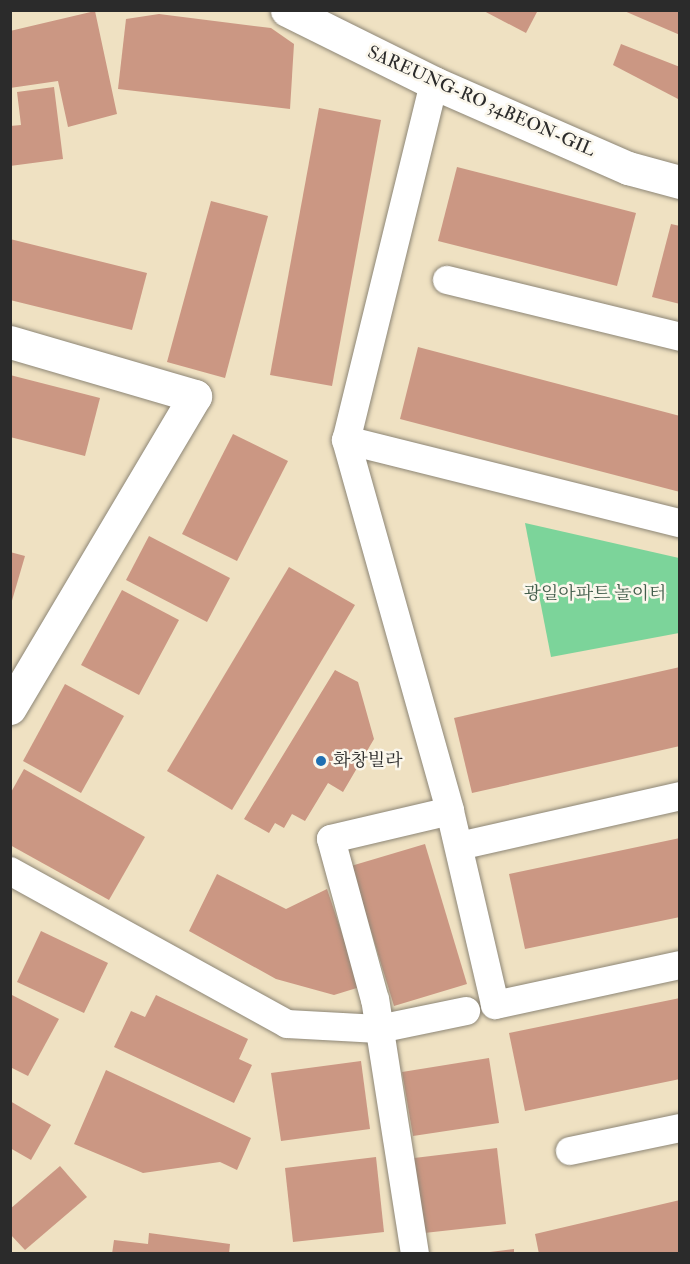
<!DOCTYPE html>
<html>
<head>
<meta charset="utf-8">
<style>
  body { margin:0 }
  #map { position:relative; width:690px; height:1264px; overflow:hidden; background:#efe1c2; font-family:"IM FELL Double Pica","Noto Serif KR",serif }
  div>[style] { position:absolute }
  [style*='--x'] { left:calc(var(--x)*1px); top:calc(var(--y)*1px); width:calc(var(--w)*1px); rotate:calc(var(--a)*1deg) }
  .green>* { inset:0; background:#7cd49a }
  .building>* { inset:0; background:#cb9783 }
  .roads { filter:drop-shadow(0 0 2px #8d8676) drop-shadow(0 0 2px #8d8676) }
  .lane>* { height:28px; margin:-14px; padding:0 14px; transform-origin:14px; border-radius:14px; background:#fff }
  .street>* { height:33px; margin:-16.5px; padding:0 16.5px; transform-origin:16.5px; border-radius:16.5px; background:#fff }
  .dots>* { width:16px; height:16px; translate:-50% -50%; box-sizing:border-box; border:3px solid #fbf7ec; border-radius:50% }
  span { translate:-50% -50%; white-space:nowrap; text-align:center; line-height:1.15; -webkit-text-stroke:5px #fbf7ec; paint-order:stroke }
  .street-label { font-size:18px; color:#2b2b2b }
  .park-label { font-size:18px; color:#435e4c }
  .poi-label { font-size:18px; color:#2b2b2b }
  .left { translate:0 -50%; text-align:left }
  .frame { position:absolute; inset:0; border:12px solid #2b2b2b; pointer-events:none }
</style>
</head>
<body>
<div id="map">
  <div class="green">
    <div style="clip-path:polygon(525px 523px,679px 558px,679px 633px,551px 657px)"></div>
  </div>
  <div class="building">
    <div style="clip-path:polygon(482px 10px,538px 10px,526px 33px)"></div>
    <div style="clip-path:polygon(622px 10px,680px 10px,680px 35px)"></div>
    <div style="clip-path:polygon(95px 11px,117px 114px,68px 127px,58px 81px,10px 88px,10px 31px)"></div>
    <div style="clip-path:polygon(159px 14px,271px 28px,294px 44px,290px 109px,118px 89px,126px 19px)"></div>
    <div style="clip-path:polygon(621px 44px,680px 67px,680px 100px,613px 65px)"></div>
    <div style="clip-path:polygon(54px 87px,63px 159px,10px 166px,10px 126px,21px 125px,17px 92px)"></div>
    <div style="clip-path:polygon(319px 108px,381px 120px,332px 386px,270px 375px)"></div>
    <div style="clip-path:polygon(457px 167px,636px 213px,617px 286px,438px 241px)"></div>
    <div style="clip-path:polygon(211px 201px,268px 216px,225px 378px,167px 362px)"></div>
    <div style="clip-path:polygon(671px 224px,680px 226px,680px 304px,652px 297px)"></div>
    <div style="clip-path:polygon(10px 239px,147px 273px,132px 330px,10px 300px)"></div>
    <div style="clip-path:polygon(418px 347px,680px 416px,680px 492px,400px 419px)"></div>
    <div style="clip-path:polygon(10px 375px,100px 398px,85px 456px,10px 437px)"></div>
    <div style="clip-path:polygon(233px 434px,288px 461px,237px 561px,182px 534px)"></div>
    <div style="clip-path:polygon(149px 536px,230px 578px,207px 622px,126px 580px)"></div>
    <div style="clip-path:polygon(10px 552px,25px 556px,11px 604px,10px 604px)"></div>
    <div style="clip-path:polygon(289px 567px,355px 605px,232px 810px,167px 771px)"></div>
    <div style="clip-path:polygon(122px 590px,179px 620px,139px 695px,81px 665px)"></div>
    <div style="clip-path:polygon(680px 667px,680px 746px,472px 793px,454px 718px)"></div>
    <div style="clip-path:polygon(335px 670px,358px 682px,374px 739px,343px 792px,328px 783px,305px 821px,292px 814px,284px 828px,275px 823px,269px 833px,244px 819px)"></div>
    <div style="clip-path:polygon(65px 684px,124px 716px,81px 793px,23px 761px)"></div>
    <div style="clip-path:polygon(24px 769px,145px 837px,109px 900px,10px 845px,10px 794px)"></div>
    <div style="clip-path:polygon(680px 838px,680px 917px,525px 949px,509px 874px)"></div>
    <div style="clip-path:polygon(425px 844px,467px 984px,394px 1006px,351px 866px)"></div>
    <div style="clip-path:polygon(217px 874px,286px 909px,327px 889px,360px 987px,334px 995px,276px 979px,189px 931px)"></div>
    <div style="clip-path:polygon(41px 931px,108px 963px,84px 1013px,17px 982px)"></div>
    <div style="clip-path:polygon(10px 994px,59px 1019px,28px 1076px,10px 1067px)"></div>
    <div style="clip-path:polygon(156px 995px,248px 1039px,239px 1059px,252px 1065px,234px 1103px,114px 1047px,131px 1011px,145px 1017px)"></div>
    <div style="clip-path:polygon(680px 998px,680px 1079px,525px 1111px,509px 1033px)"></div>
    <div style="clip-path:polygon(489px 1058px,499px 1123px,413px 1136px,402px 1072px)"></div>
    <div style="clip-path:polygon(361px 1061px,370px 1129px,281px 1141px,271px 1073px)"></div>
    <div style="clip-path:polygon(106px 1070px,251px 1138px,237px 1170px,220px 1162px,143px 1173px,74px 1144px)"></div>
    <div style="clip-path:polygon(10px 1101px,51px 1125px,31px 1160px,10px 1148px)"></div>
    <div style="clip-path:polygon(497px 1148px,506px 1224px,415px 1234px,406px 1159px)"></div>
    <div style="clip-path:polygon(376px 1157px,384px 1232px,293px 1242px,285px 1168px)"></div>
    <div style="clip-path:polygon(60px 1166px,87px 1197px,25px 1250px,10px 1234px,10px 1209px)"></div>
    <div style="clip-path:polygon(680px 1200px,680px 1254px,539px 1254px,535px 1234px)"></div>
    <div style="clip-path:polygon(149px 1233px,230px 1244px,229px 1254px,112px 1254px,114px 1240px,148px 1244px)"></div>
    <div style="clip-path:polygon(514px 1249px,514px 1254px,490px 1254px,490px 1252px)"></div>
  </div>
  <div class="roads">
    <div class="lane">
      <div style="--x:434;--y:83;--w:368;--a:103.8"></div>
      <div style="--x:346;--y:440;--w:385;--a:74.3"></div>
      <div style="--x:450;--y:811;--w:199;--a:76.9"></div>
      <div style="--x:495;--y:1005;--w:189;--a:-12.2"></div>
      <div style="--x:447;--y:280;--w:240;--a:13.7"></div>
      <div style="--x:346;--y:440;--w:344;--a:14"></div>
      <div style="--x:459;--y:846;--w:227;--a:-12.7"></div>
      <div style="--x:10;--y:871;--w:316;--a:28.9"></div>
      <div style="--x:287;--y:1024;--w:92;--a:3.1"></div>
      <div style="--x:379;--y:1029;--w:89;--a:-11.7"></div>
      <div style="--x:570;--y:1151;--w:112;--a:-11.8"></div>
      <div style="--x:415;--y:1254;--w:257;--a:-98.9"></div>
      <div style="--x:375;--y:1000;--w:167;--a:-105.3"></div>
      <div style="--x:331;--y:839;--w:122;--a:-13.2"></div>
    </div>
    <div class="street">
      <div style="--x:287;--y:10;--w:164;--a:26.4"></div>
      <div style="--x:434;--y:83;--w:212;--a:23.7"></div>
      <div style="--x:628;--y:168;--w:54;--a:15.1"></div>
      <div style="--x:10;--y:342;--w:193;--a:16.3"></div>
      <div style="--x:195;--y:396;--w:363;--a:120.7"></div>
    </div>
  </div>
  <div class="dots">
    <div style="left:321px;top:761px;background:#1f6fb2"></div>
  </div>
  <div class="street-label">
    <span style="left:481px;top:102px;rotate:24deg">SAREUNG-RO 34BEON-GIL</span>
  </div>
  <div class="park-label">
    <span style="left:595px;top:594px">광일아파트 놀이터</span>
  </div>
  <div class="poi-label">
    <span class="left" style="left:333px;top:761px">화창빌라</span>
  </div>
  <div class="frame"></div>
</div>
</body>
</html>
